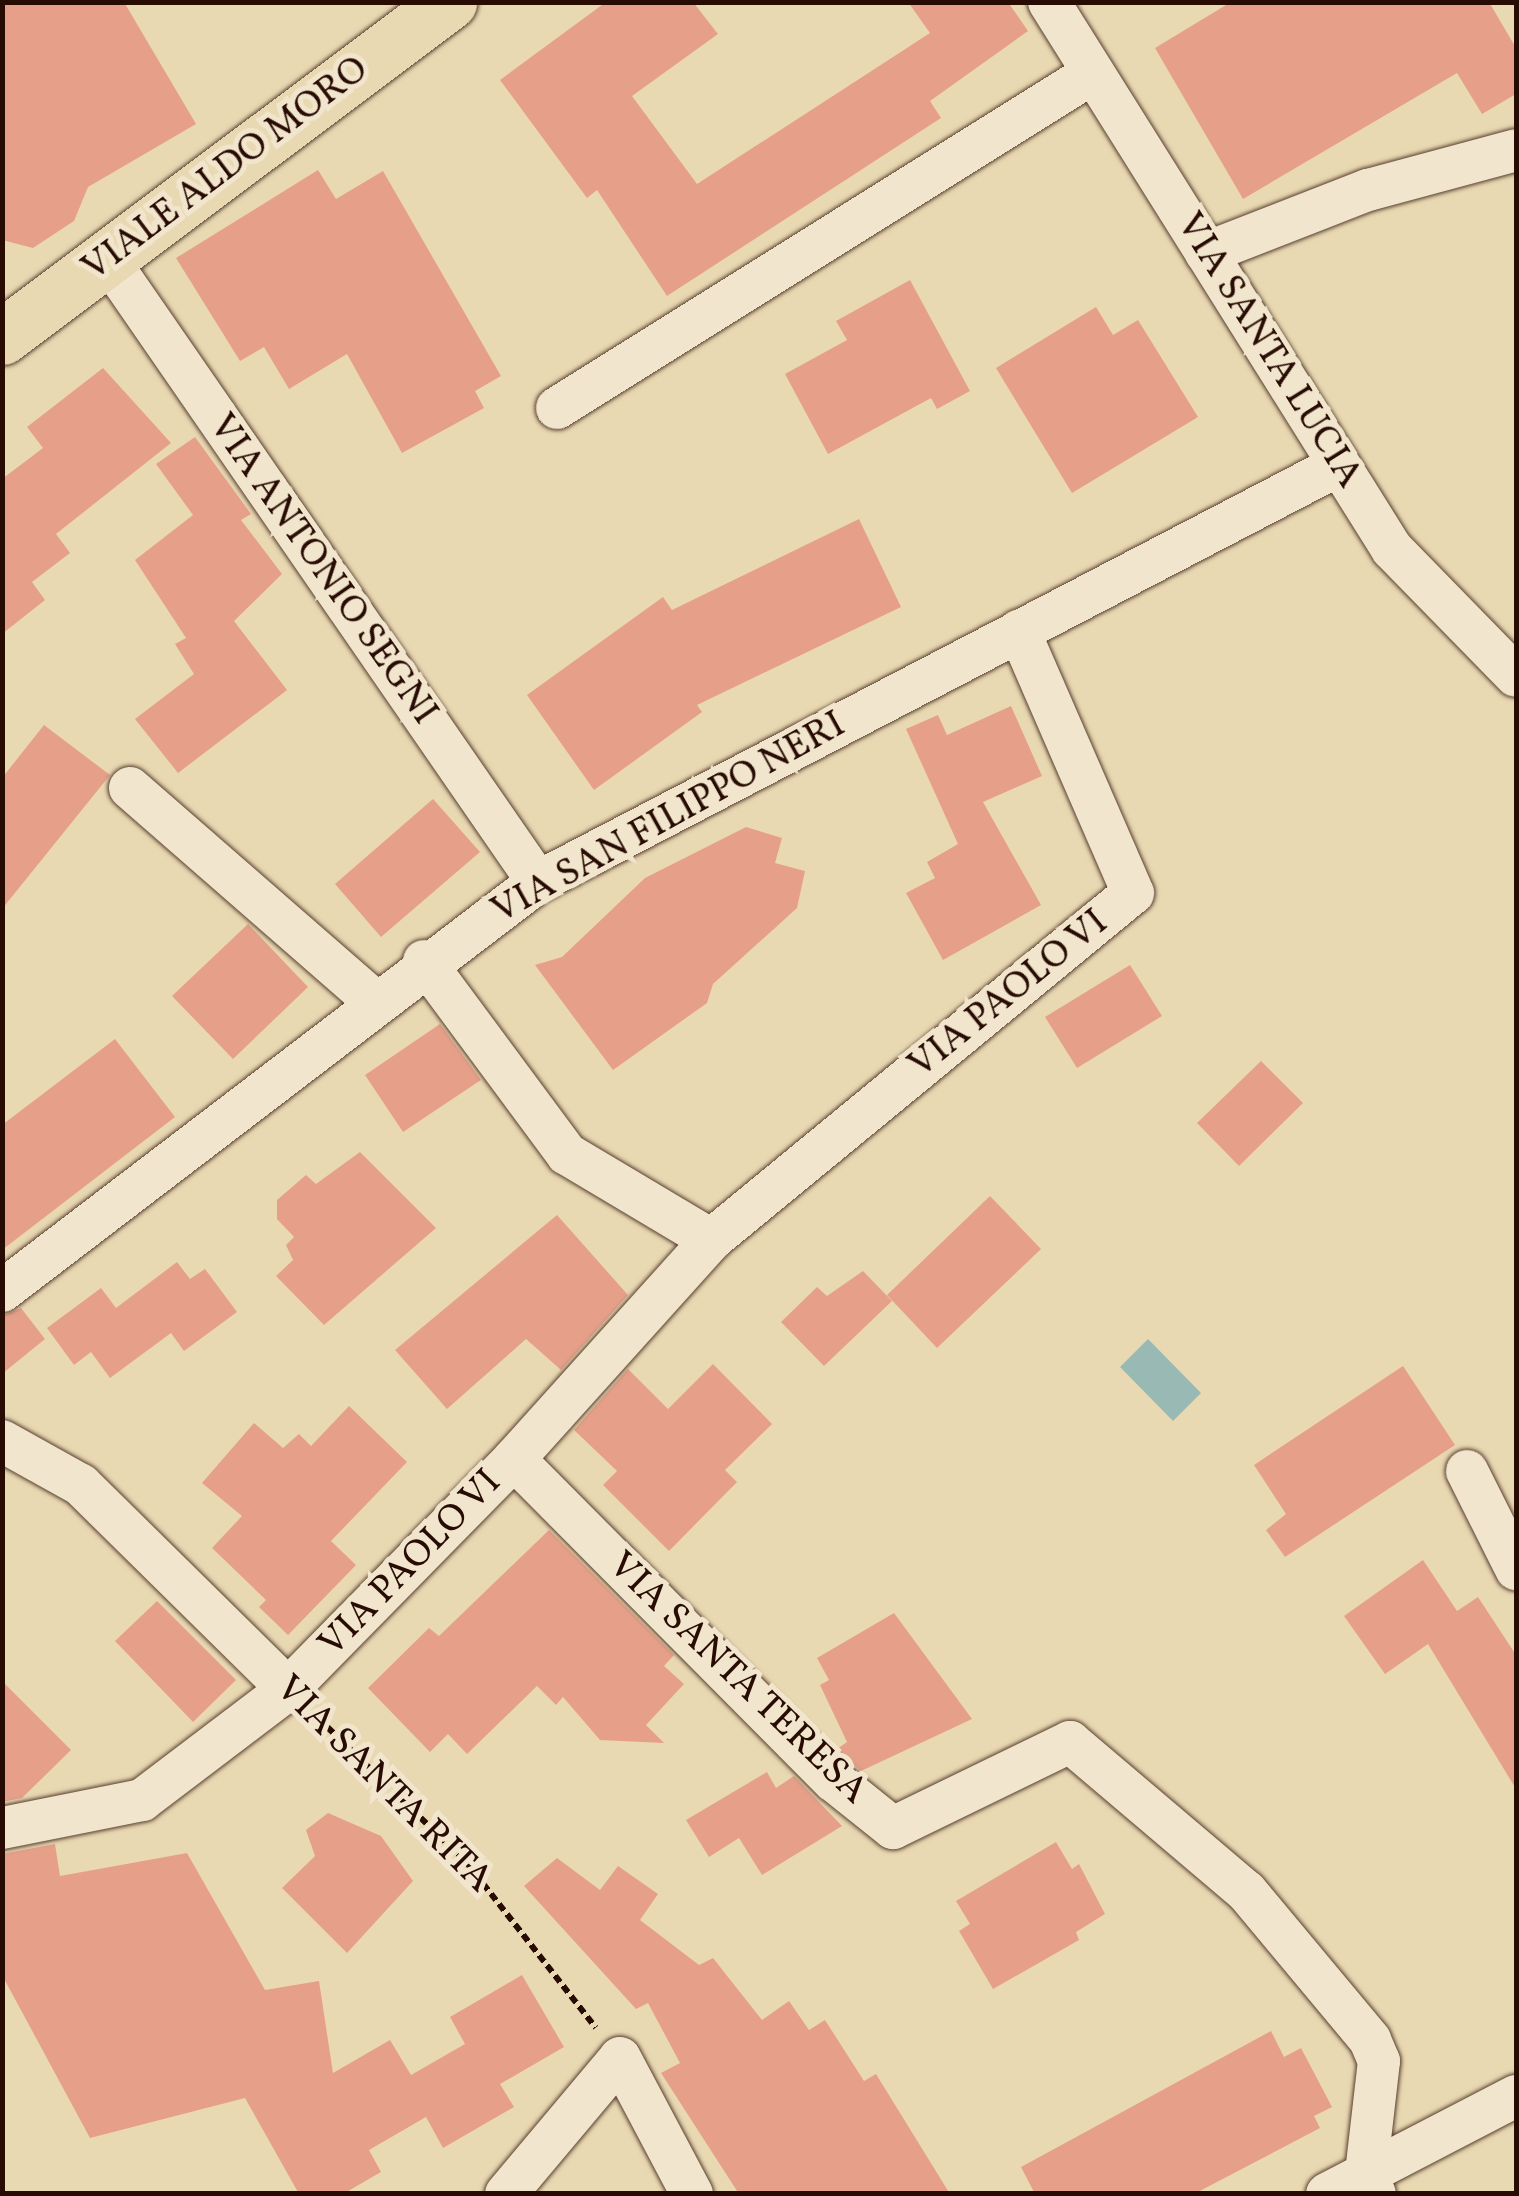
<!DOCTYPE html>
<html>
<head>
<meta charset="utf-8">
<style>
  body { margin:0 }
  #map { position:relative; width:1519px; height:2196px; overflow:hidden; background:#e9d9b2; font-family:Vollkorn,serif }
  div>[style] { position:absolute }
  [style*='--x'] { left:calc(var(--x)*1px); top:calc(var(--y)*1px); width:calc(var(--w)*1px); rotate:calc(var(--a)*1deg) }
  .water>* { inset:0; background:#99b9b4 }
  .building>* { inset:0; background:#e6a08a }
  .path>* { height:6px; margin-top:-3px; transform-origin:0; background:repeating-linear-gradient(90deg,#280c03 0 8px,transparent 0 13px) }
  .roads { filter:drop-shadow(0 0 2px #583f2f) drop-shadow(0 0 2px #583f2f) }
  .minor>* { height:42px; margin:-21px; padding:0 21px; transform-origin:21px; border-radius:21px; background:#f1e6cd }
  .major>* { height:55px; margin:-27.5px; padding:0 27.5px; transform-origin:27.5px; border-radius:27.5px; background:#e9d9b2 }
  span { translate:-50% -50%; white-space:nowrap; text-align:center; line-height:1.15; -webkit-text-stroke:10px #f1e6cd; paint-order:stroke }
  .street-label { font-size:38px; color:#280c03 }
  .frame { position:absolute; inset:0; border:5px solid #280c03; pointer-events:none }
</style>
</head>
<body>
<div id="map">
  <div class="water">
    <div style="clip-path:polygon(1148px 1339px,1201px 1393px,1173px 1421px,1120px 1367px)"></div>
  </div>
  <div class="building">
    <div style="clip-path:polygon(2px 2px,124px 2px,196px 124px,88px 187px,74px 221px,33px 248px,2px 240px)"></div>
    <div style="clip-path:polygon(606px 2px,693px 2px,718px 34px,632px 96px,697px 184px,930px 33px,908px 2px,1008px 2px,1028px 31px,930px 101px,941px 118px,667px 296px,597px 190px,587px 198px,500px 80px)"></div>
    <div style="clip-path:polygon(1231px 2px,1489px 2px,1516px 48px,1516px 94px,1482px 114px,1457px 73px,1243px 199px,1155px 48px)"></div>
    <div style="clip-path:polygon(318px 170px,336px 199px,383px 171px,501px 376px,475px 391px,484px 408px,402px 453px,347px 354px,289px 389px,264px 347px,240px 361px,176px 258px)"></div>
    <div style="clip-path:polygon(910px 280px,970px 391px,937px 409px,931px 398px,828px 454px,785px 374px,847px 340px,836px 321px)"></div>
    <div style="clip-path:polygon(1096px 307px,1113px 335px,1138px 320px,1198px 417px,1072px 493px,996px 368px)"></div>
    <div style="clip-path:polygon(103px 368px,171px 443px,56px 534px,70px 553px,32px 582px,45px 600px,2px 634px,2px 479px,43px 448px,27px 427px)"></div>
    <div style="clip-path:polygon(195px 437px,251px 514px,241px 520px,282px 574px,234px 621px,287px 690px,178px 773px,135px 719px,194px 674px,175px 644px,186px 638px,135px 560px,193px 515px,156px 464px)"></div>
    <div style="clip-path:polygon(859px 519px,901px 607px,697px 705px,702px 712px,594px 790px,527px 695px,663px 597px,672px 610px)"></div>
    <div style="clip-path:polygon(1011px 706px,1042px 776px,983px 802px,1041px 905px,943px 960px,906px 893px,935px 878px,927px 862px,958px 844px,906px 729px,938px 715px,947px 735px)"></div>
    <div style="clip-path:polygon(44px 725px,110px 775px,2px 909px,2px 778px)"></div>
    <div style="clip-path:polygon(433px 799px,480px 852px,381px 937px,335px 884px)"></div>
    <div style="clip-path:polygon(746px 827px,782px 838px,775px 863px,805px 871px,797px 908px,713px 984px,707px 1003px,613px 1070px,535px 965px,562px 957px,645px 878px)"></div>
    <div style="clip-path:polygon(248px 924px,308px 987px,233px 1059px,172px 996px)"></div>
    <div style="clip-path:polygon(1130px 965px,1162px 1016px,1077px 1068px,1045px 1017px)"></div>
    <div style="clip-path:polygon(440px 1024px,481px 1080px,403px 1132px,365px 1075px)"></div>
    <div style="clip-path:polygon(115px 1039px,175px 1117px,2px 1250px,2px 1125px)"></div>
    <div style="clip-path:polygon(1261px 1061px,1303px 1103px,1239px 1166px,1197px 1123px)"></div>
    <div style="clip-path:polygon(360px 1152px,436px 1228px,324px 1325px,276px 1276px,293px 1260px,286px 1245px,294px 1237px,277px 1219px,277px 1200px,306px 1175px,316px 1184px)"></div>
    <div style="clip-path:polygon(990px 1196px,1041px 1249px,937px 1348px,887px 1295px)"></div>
    <div style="clip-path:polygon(557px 1215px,628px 1295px,561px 1370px,526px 1339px,447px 1409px,395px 1350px)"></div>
    <div style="clip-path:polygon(177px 1262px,190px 1279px,205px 1269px,237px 1312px,184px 1351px,171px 1333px,110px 1378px,91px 1352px,74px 1365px,47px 1328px,101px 1288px,116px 1308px)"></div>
    <div style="clip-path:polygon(863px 1271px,892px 1301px,824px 1366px,781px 1322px,817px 1287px,827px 1296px)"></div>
    <div style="clip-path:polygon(21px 1308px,45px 1339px,2px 1374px,2px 1316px)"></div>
    <div style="clip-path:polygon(713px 1364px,772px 1424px,725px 1470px,737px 1482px,669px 1551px,603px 1485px,617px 1471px,574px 1430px,628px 1369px,668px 1409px)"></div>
    <div style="clip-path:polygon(1403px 1366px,1455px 1445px,1285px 1557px,1266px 1530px,1286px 1514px,1254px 1465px)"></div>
    <div style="clip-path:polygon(349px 1406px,407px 1462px,331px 1541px,356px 1565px,288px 1635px,259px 1607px,266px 1600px,212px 1548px,242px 1516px,202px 1483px,254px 1423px,283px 1448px,299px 1434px,311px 1446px)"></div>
    <div style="clip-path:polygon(549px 1530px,674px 1655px,664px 1666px,684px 1684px,646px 1725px,664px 1743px,600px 1740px,563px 1697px,556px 1705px,537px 1686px,467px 1754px,448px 1734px,430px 1752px,368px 1688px,429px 1628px,439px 1636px)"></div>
    <div style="clip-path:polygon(1423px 1560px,1457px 1611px,1478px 1597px,1516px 1655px,1516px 1789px,1428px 1644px,1385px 1674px,1344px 1616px)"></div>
    <div style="clip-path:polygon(157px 1601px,236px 1680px,193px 1722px,115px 1641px)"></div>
    <div style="clip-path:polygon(894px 1613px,972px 1719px,861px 1771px,837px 1749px,847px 1742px,820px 1685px,829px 1680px,817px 1658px)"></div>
    <div style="clip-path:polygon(2px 1681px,71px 1750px,22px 1798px,2px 1802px)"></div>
    <div style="clip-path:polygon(767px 1772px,776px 1788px,794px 1776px,842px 1826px,762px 1875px,739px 1838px,709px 1857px,686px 1820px)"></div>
    <div style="clip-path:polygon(328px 1813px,381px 1836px,413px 1881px,347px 1953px,282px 1888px,315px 1856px,306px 1830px)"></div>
    <div style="clip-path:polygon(1056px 1842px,1072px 1869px,1079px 1864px,1105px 1914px,1076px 1932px,1079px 1940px,993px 1989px,959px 1931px,970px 1924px,956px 1901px)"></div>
    <div style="clip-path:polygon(55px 1844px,60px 1876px,187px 1853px,265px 1990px,319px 1981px,333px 2073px,390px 2040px,411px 2075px,465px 2044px,450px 2017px,522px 1975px,564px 2047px,500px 2084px,514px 2107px,443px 2148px,426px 2117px,369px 2150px,381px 2172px,343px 2194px,299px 2194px,245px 2098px,90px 2138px,2px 1975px,2px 1854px)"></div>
    <div style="clip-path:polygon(557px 1858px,600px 1890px,618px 1866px,658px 1894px,640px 1920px,699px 1965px,713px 1958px,762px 2020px,789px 2001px,809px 2030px,825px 2020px,864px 2081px,876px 2074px,950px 2194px,739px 2194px,661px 2073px,680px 2063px,648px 2003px,636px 2009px,524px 1886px)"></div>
    <div style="clip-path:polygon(1271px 2031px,1284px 2057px,1301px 2048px,1332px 2107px,1314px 2116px,1320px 2128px,1194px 2194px,1035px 2194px,1021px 2167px)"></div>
  </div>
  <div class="path">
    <div style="--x:318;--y:1718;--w:208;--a:44.2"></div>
    <div style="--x:467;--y:1863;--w:209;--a:52"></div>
  </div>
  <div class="roads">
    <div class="minor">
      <div style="--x:1049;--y:2;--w:646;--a:57.91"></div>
      <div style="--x:1392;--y:549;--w:177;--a:45.7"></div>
      <div style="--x:1206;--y:253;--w:174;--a:-21.3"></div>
      <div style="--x:1368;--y:190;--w:153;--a:-15.1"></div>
      <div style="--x:107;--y:258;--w:758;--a:55.37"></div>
      <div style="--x:557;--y:408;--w:632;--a:-32.01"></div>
      <div style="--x:130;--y:788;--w:322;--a:41.1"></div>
      <div style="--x:424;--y:961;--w:240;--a:53.5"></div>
      <div style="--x:567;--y:1154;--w:168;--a:30.8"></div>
      <div style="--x:2;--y:1291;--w:674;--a:-37.35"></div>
      <div style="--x:538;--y:882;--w:903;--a:-27.5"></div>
      <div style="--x:2;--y:1441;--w:90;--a:29.1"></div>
      <div style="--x:81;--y:1485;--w:291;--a:44.6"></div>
      <div style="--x:514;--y:1459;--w:453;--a:45.2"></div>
      <div style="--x:833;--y:1780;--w:77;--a:38.7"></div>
      <div style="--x:893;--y:1828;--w:197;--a:-25.9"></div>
      <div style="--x:1070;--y:1742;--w:231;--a:40.3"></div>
      <div style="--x:1246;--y:1891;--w:194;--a:50.2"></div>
      <div style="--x:1370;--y:2040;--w:23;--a:67"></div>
      <div style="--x:1379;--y:2061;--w:114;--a:96.6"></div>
      <div style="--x:1366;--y:2174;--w:22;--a:66"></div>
      <div style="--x:1467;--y:1471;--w:110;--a:63.4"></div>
      <div style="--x:2;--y:1828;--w:143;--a:-11.3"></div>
      <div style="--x:142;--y:1800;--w:183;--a:-37.2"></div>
      <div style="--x:288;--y:1689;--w:322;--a:-45.5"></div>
      <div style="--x:514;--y:1459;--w:295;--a:-48"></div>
      <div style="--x:711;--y:1240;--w:546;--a:-39.43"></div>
      <div style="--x:1133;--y:893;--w:286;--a:-113.5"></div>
      <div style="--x:506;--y:2194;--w:177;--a:-50"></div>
      <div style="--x:620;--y:2058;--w:154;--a:62.1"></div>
      <div style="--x:1327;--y:2194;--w:213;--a:-27.4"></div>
    </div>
    <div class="major">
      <div style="--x:2;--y:337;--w:559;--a:-36.85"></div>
    </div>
  </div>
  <div class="street-label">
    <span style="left:226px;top:170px;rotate:-37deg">VIALE ALDO MORO</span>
    <span style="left:1268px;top:351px;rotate:58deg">VIA SANTA LUCIA</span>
    <span style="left:322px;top:570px;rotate:55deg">VIA ANTONIO SEGNI</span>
    <span style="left:669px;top:819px;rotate:-29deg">VIA SAN FILIPPO NERI</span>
    <span style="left:1009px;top:995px;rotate:-39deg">VIA PAOLO VI</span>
    <span style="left:411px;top:1564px;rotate:-46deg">VIA PAOLO VI</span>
    <span style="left:737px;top:1679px;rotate:44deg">VIA SANTA TERESA</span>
    <span style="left:383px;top:1785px;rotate:45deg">VIA SANTA RITA</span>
  </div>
  <div class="frame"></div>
</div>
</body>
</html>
